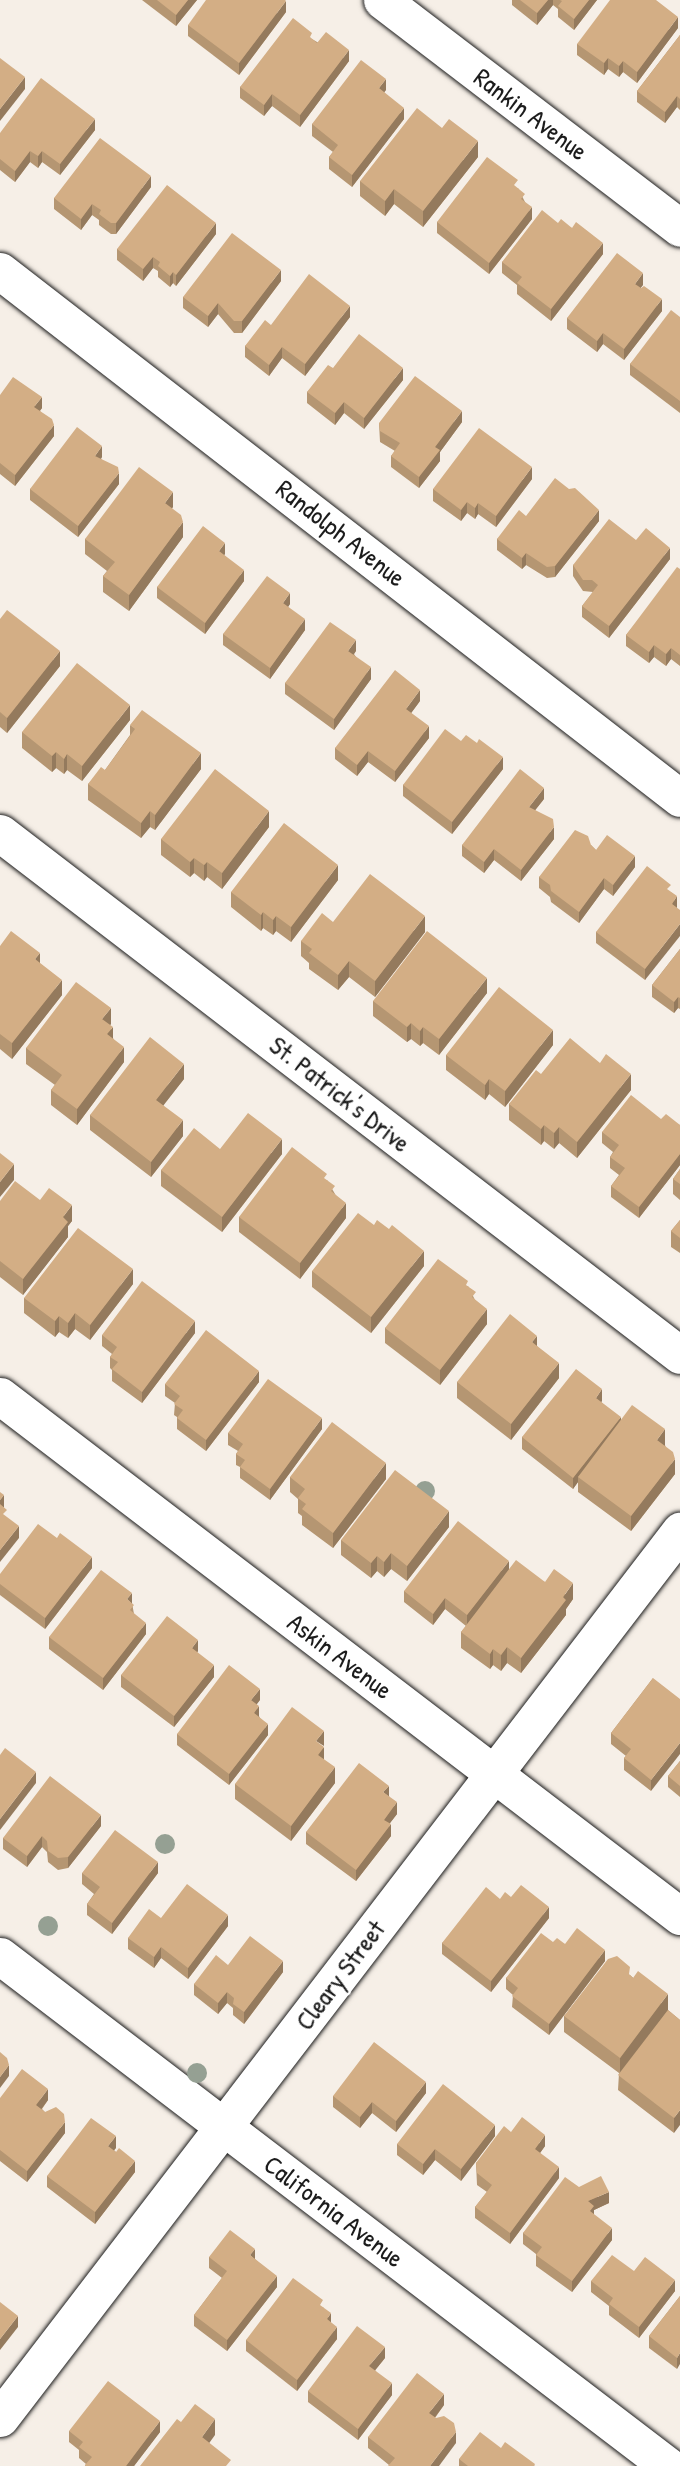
<!DOCTYPE html>
<html>
<head>
<meta charset="utf-8">
<style>
  body { margin:0 }
  #map { position:relative; width:680px; height:2466px; overflow:hidden; background:#f6efe7; font-family:"Patrick Hand",sans-serif }
  div>[style] { position:absolute }
  [style*='--x'] { left:calc(var(--x)*1px); top:calc(var(--y)*1px); width:calc(var(--w)*1px); rotate:calc(var(--a)*1deg) }
  .roads { filter:drop-shadow(0 0 2px #1c1c1c) drop-shadow(0 0 2px #1c1c1c) }
  .minor>* { height:37px; margin:-18.5px; padding:0 18.5px; transform-origin:18.5px; border-radius:18.5px; background:#fff }
  .trees>* { width:20px; height:20px; margin:-10px; border-radius:50%; background:#95a093 }
  .wall>* { inset:0; background:#b59672 }
  .shaded-wall>* { inset:0; background:#947a5d }
  .building>* { inset:0; background:#d3ae85 }
  span { translate:-50% -50%; white-space:nowrap; text-align:center; line-height:1.15; -webkit-text-stroke:5px #fff; paint-order:stroke }
  .street-label { font-size:26px; color:#1c1c1c }
</style>
</head>
<body>
<div id="map">
  <div class="roads">
    <div class="minor">
      <div style="--x:382;--y:0;--w:375;--a:37.4"></div>
      <div style="--x:0;--y:271;--w:860;--a:37.78"></div>
      <div style="--x:0;--y:833;--w:857;--a:37.51"></div>
      <div style="--x:0;--y:1396;--w:856;--a:37.41"></div>
      <div style="--x:0;--y:1956;--w:840;--a:37.36"></div>
      <div style="--x:0;--y:2418;--w:1118;--a:-52.53"></div>
    </div>
  </div>
  <div class="trees">
    <div style="left:425px;top:1491px"></div>
    <div style="left:165px;top:1844px"></div>
    <div style="left:48px;top:1926px"></div>
    <div style="left:197px;top:2073px"></div>
  </div>
  <div class="wall">
    <div style="clip-path:polygon(142px 0,197px 0,176px 26px)"></div>
    <div style="clip-path:polygon(512px 0,597px 0,574px 30px,558px 17px,558px 9px,553px 5px,537px 25px,512px 5px)"></div>
    <div style="clip-path:polygon(286px 12px,239px 75px,188px 36px,188px 25px)"></div>
    <div style="clip-path:polygon(678px 28px,637px 83px,623px 72px,619px 77px,608px 69px,604px 75px,577px 55px,577px 44px)"></div>
    <div style="clip-path:polygon(680px 35px,680px 119px,680px 110px,677px 107px,665px 123px,637px 102px,637px 91px)"></div>
    <div style="clip-path:polygon(312px 39px,349px 61px,300px 127px,272px 106px,264px 116px,240px 98px,240px 87px)"></div>
    <div style="clip-path:polygon(386px 90px,384px 92px,404px 119px,352px 187px,329px 169px,329px 157px,333px 152px,312px 136px,312px 124px)"></div>
    <div style="clip-path:polygon(95px 130px,60px 175px,42px 162px,38px 168px,30px 162px,15px 182px,0 170px,0 133px)"></div>
    <div style="clip-path:polygon(478px 157px,423px 227px,394px 204px,385px 216px,360px 196px,360px 181px)"></div>
    <div style="clip-path:polygon(151px 187px,116px 234px,111px 234px,99px 225px,99px 220px,92px 215px,81px 230px,54px 209px,54px 198px)"></div>
    <div style="clip-path:polygon(518px 188px,525px 202px,532px 219px,489px 274px,437px 233px,437px 222px)"></div>
    <div style="clip-path:polygon(558px 223px,572px 228px,603px 254px,551px 321px,517px 294px,517px 285px,502px 273px,502px 262px)"></div>
    <div style="clip-path:polygon(216px 234px,176px 286px,173px 283px,170px 287px,158px 277px,158px 271px,153px 268px,143px 281px,117px 260px,117px 249px)"></div>
    <div style="clip-path:polygon(281px 281px,242px 333px,234px 333px,218px 314px,208px 327px,183px 308px,183px 297px)"></div>
    <div style="clip-path:polygon(643px 285px,640px 288px,662px 311px,624px 360px,603px 344px,597px 352px,567px 329px,567px 318px)"></div>
    <div style="clip-path:polygon(350px 317px,305px 376px,282px 358px,269px 376px,245px 357px,245px 346px,271px 325px)"></div>
    <div style="clip-path:polygon(680px 317px,680px 413px,630px 375px,630px 364px)"></div>
    <div style="clip-path:polygon(333px 368px,403px 380px,364px 429px,344px 413px,335px 425px,307px 403px,307px 392px)"></div>
    <div style="clip-path:polygon(0 395px,42px 408px,40px 411px,54px 436px,15px 486px,0 474px)"></div>
    <div style="clip-path:polygon(462px 422px,440px 452px,440px 461px,419px 488px,391px 467px,391px 456px,395px 451px,380px 442px,379px 423px)"></div>
    <div style="clip-path:polygon(102px 457px,101px 459px,119px 484px,78px 537px,30px 500px,30px 489px)"></div>
    <div style="clip-path:polygon(532px 479px,496px 527px,478px 514px,475px 519px,467px 513px,461px 521px,433px 501px,433px 489px)"></div>
    <div style="clip-path:polygon(173px 507px,172px 508px,183px 537px,129px 611px,103px 592px,103px 576px,107px 571px,85px 554px,85px 539px)"></div>
    <div style="clip-path:polygon(526px 516px,599px 521px,555px 577px,547px 578px,526px 565px,522px 569px,497px 550px,497px 539px)"></div>
    <div style="clip-path:polygon(636px 540px,670px 559px,609px 638px,582px 617px,582px 606px,593px 592px,583px 591px,573px 576px,573px 565px)"></div>
    <div style="clip-path:polygon(225px 554px,224px 555px,244px 581px,205px 634px,157px 598px,157px 587px)"></div>
    <div style="clip-path:polygon(680px 569px,680px 666px,671px 659px,666px 666px,654px 657px,649px 663px,626px 646px,626px 635px)"></div>
    <div style="clip-path:polygon(290px 604px,288px 607px,305px 630px,270px 679px,223px 645px,223px 634px)"></div>
    <div style="clip-path:polygon(0 619px,60px 666px,7px 733px,0 727px)"></div>
    <div style="clip-path:polygon(356px 651px,354px 654px,371px 679px,334px 730px,285px 694px,285px 683px)"></div>
    <div style="clip-path:polygon(420px 701px,411px 713px,429px 738px,395px 782px,368px 762px,357px 776px,335px 759px,335px 748px)"></div>
    <div style="clip-path:polygon(130px 720px,82px 781px,67px 770px,64px 774px,56px 768px,52px 772px,22px 748px,22px 732px)"></div>
    <div style="clip-path:polygon(130px 725px,201px 769px,155px 830px,150px 827px,141px 838px,88px 800px,88px 784px,105px 770px,130px 735px)"></div>
    <div style="clip-path:polygon(461px 741px,503px 769px,452px 834px,403px 796px,403px 785px)"></div>
    <div style="clip-path:polygon(544px 799px,535px 810px,554px 839px,521px 881px,494px 860px,484px 873px,462px 856px,462px 845px)"></div>
    <div style="clip-path:polygon(269px 827px,222px 889px,207px 877px,204px 881px,194px 873px,190px 877px,161px 855px,161px 839px)"></div>
    <div style="clip-path:polygon(591px 845px,596px 850px,635px 867px,613px 896px,604px 889px,579px 923px,551px 902px,550px 897px,539px 888px,539px 877px)"></div>
    <div style="clip-path:polygon(338px 880px,291px 942px,276px 931px,273px 935px,263px 928px,261px 931px,231px 907px,231px 892px)"></div>
    <div style="clip-path:polygon(671px 892px,677px 908px,645px 980px,596px 943px,596px 932px)"></div>
    <div style="clip-path:polygon(333px 922px,425px 932px,375px 997px,349px 977px,338px 990px,309px 969px,309px 963px,301px 956px,301px 941px)"></div>
    <div style="clip-path:polygon(0 946px,62px 995px,12px 1059px,0 1049px)"></div>
    <div style="clip-path:polygon(680px 949px,680px 1009px,678px 1008px,674px 1013px,652px 997px,652px 985px)"></div>
    <div style="clip-path:polygon(487px 993px,439px 1055px,423px 1043px,420px 1046px,411px 1039px,407px 1042px,373px 1016px,373px 1001px)"></div>
    <div style="clip-path:polygon(111px 1024px,110px 1025px,113px 1038px,124px 1062px,77px 1125px,51px 1105px,51px 1090px,55px 1085px,26px 1064px,26px 1048px)"></div>
    <div style="clip-path:polygon(553px 1045px,505px 1107px,489px 1094px,485px 1100px,446px 1070px,446px 1055px)"></div>
    <div style="clip-path:polygon(541px 1074px,631px 1090px,577px 1158px,559px 1143px,554px 1149px,544px 1141px,541px 1145px,509px 1120px,509px 1104px)"></div>
    <div style="clip-path:polygon(184px 1079px,163px 1105px,183px 1136px,151px 1177px,90px 1130px,90px 1115px)"></div>
    <div style="clip-path:polygon(661px 1119px,680px 1125px,680px 1165px,639px 1218px,611px 1197px,611px 1186px,619px 1175px,610px 1168px,610px 1157px,613px 1152px,602px 1143px,602px 1132px)"></div>
    <div style="clip-path:polygon(220px 1149px,282px 1154px,222px 1232px,161px 1186px,161px 1170px)"></div>
    <div style="clip-path:polygon(680px 1169px,680px 1200px,673px 1194px,673px 1179px)"></div>
    <div style="clip-path:polygon(327px 1180px,335px 1194px,346px 1218px,300px 1279px,239px 1232px,239px 1217px)"></div>
    <div style="clip-path:polygon(40px 1200px,72px 1221px,68px 1226px,68px 1237px,23px 1295px,0 1277px,0 1201px)"></div>
    <div style="clip-path:polygon(680px 1220px,680px 1253px,671px 1247px,671px 1231px)"></div>
    <div style="clip-path:polygon(424px 1266px,371px 1333px,312px 1287px,312px 1271px)"></div>
    <div style="clip-path:polygon(133px 1284px,90px 1340px,75px 1329px,68px 1338px,59px 1332px,55px 1337px,24px 1313px,24px 1298px)"></div>
    <div style="clip-path:polygon(468px 1286px,487px 1324px,440px 1385px,385px 1343px,385px 1328px)"></div>
    <div style="clip-path:polygon(195px 1333px,142px 1403px,112px 1381px,112px 1370px,110px 1368px,110px 1357px,112px 1354px,102px 1346px,102px 1335px)"></div>
    <div style="clip-path:polygon(537px 1346px,559px 1378px,511px 1440px,457px 1398px,457px 1382px)"></div>
    <div style="clip-path:polygon(259px 1382px,206px 1451px,177px 1429px,177px 1417px,174px 1415px,175px 1403px,165px 1396px,165px 1384px)"></div>
    <div style="clip-path:polygon(602px 1401px,601px 1402px,621px 1420px,665px 1445px,675px 1474px,631px 1531px,578px 1492px,578px 1482px,573px 1489px,522px 1449px,522px 1437px)"></div>
    <div style="clip-path:polygon(322px 1429px,270px 1500px,240px 1478px,240px 1467px,236px 1465px,236px 1454px,238px 1451px,228px 1445px,228px 1433px)"></div>
    <div style="clip-path:polygon(290px 1477px,386px 1479px,333px 1548px,302px 1525px,302px 1516px,298px 1513px,298px 1499px,290px 1492px)"></div>
    <div style="clip-path:polygon(449px 1527px,407px 1581px,391px 1569px,384px 1577px,377px 1571px,371px 1578px,341px 1555px,341px 1540px)"></div>
    <div style="clip-path:polygon(92px 1568px,45px 1629px,0 1595px,0 1574px)"></div>
    <div style="clip-path:polygon(509px 1569px,545px 1582px,573px 1599px,566px 1609px,566px 1615px,521px 1673px,507px 1663px,501px 1671px,493px 1665px,490px 1669px,461px 1648px,461px 1632px,466px 1626px,445px 1609px,433px 1625px,404px 1602px,404px 1591px)"></div>
    <div style="clip-path:polygon(132px 1603px,134px 1614px,146px 1634px,103px 1690px,49px 1649px,49px 1637px)"></div>
    <div style="clip-path:polygon(198px 1651px,197px 1653px,214px 1677px,174px 1727px,121px 1687px,121px 1675px)"></div>
    <div style="clip-path:polygon(653px 1678px,651px 1791px,624px 1770px,624px 1758px,626px 1756px,611px 1744px,611px 1733px)"></div>
    <div style="clip-path:polygon(260px 1700px,256px 1704px,259px 1716px,268px 1735px,229px 1785px,177px 1745px,177px 1734px)"></div>
    <div style="clip-path:polygon(323px 1746px,324px 1760px,335px 1783px,291px 1841px,235px 1799px,235px 1784px)"></div>
    <div style="clip-path:polygon(680px 1761px,680px 1797px,668px 1787px,668px 1776px)"></div>
    <div style="clip-path:polygon(389px 1796px,397px 1814px,389px 1824px,391px 1836px,356px 1881px,306px 1844px,306px 1832px)"></div>
    <div style="clip-path:polygon(101px 1826px,68px 1868px,58px 1870px,48px 1862px,47px 1852px,42px 1847px,27px 1867px,3px 1849px,3px 1838px)"></div>
    <div style="clip-path:polygon(82px 1873px,158px 1873px,112px 1934px,87px 1915px,87px 1904px,94px 1894px,82px 1884px)"></div>
    <div style="clip-path:polygon(511px 1897px,549px 1918px,491px 1992px,442px 1954px,442px 1943px,500px 1899px)"></div>
    <div style="clip-path:polygon(161px 1918px,228px 1926px,188px 1979px,161px 1958px,154px 1968px,128px 1949px,128px 1938px)"></div>
    <div style="clip-path:polygon(553px 1942px,565px 1944px,605px 1961px,549px 2035px,512px 2007px,513px 1995px,506px 1989px,506px 1978px)"></div>
    <div style="clip-path:polygon(228px 1965px,283px 1972px,244px 2024px,233px 2015px,233px 2008px,227px 2003px,218px 2014px,194px 1995px,194px 1984px)"></div>
    <div style="clip-path:polygon(630px 1975px,668px 2010px,680px 2020px,674px 2133px,618px 2090px,619px 2073px,564px 2032px,564px 2016px)"></div>
    <div style="clip-path:polygon(426px 2093px,396px 2132px,372px 2113px,360px 2128px,333px 2107px,333px 2096px)"></div>
    <div style="clip-path:polygon(0 2098px,48px 2100px,42px 2109px,65px 2133px,27px 2182px,0 2161px)"></div>
    <div style="clip-path:polygon(511px 2132px,545px 2146px,540px 2153px,559px 2178px,510px 2244px,475px 2218px,475px 2207px,487px 2192px,477px 2185px,476px 2163px)"></div>
    <div style="clip-path:polygon(495px 2136px,461px 2181px,435px 2160px,423px 2175px,397px 2155px,397px 2144px)"></div>
    <div style="clip-path:polygon(116px 2148px,114px 2150px,135px 2172px,95px 2224px,47px 2187px,47px 2176px)"></div>
    <div style="clip-path:polygon(579px 2187px,609px 2203px,594px 2210px,594px 2215px,612px 2240px,572px 2292px,536px 2266px,536px 2254px,523px 2244px,523px 2233px)"></div>
    <div style="clip-path:polygon(209px 2257px,255px 2259px,277px 2287px,227px 2351px,194px 2326px,194px 2315px,222px 2278px,209px 2268px)"></div>
    <div style="clip-path:polygon(634px 2271px,675px 2291px,639px 2338px,609px 2315px,609px 2306px,591px 2292px,591px 2281px)"></div>
    <div style="clip-path:polygon(680px 2296px,677px 2369px,649px 2348px,649px 2336px)"></div>
    <div style="clip-path:polygon(323px 2307px,331px 2323px,337px 2339px,297px 2391px,246px 2351px,246px 2340px)"></div>
    <div style="clip-path:polygon(385px 2358px,375px 2370px,392px 2395px,358px 2440px,308px 2402px,308px 2391px)"></div>
    <div style="clip-path:polygon(444px 2405px,435px 2418px,456px 2443px,389px 2465px,368px 2448px,368px 2437px)"></div>
    <div style="clip-path:polygon(69px 2431px,160px 2432px,134px 2466px,85px 2466px,86px 2464px,79px 2458px,79px 2450px,69px 2442px)"></div>
    <div style="clip-path:polygon(501px 2448px,535px 2466px,459px 2466px,459px 2459px)"></div>
  </div>
  <div class="shaded-wall">
    <div style="clip-path:polygon(188px 0,197px 0,176px 26px,176px 15px)"></div>
    <div style="clip-path:polygon(548px 0,553px 0,553px 5px,537px 25px,537px 13px)"></div>
    <div style="clip-path:polygon(589px 0,597px 0,574px 30px,574px 19px)"></div>
    <div style="clip-path:polygon(286px 1px,286px 12px,239px 75px,239px 63px)"></div>
    <div style="clip-path:polygon(678px 17px,678px 28px,637px 83px,637px 72px)"></div>
    <div style="clip-path:polygon(349px 50px,349px 61px,300px 127px,300px 115px)"></div>
    <div style="clip-path:polygon(608px 58px,608px 69px,604px 75px,604px 63px)"></div>
    <div style="clip-path:polygon(623px 61px,623px 72px,619px 77px,619px 66px)"></div>
    <div style="clip-path:polygon(25px 77px,25px 89px,0 121px,0 109px)"></div>
    <div style="clip-path:polygon(386px 79px,386px 90px,379px 99px,379px 88px)"></div>
    <div style="clip-path:polygon(272px 94px,272px 106px,264px 116px,264px 105px)"></div>
    <div style="clip-path:polygon(677px 96px,677px 107px,665px 123px,665px 112px)"></div>
    <div style="clip-path:polygon(404px 108px,404px 119px,352px 187px,352px 175px)"></div>
    <div style="clip-path:polygon(95px 119px,95px 130px,60px 175px,60px 164px)"></div>
    <div style="clip-path:polygon(478px 141px,478px 157px,423px 227px,423px 211px)"></div>
    <div style="clip-path:polygon(30px 151px,30px 162px,15px 182px,15px 171px)"></div>
    <div style="clip-path:polygon(42px 151px,42px 162px,38px 168px,38px 156px)"></div>
    <div style="clip-path:polygon(151px 176px,151px 187px,116px 234px,116px 223px)"></div>
    <div style="clip-path:polygon(394px 189px,394px 204px,385px 216px,385px 201px)"></div>
    <div style="clip-path:polygon(92px 204px,92px 215px,81px 230px,81px 219px)"></div>
    <div style="clip-path:polygon(532px 207px,532px 219px,489px 274px,489px 263px)"></div>
    <div style="clip-path:polygon(216px 223px,216px 234px,176px 286px,176px 275px)"></div>
    <div style="clip-path:polygon(603px 243px,603px 254px,551px 321px,551px 309px)"></div>
    <div style="clip-path:polygon(153px 257px,153px 268px,143px 281px,143px 269px)"></div>
    <div style="clip-path:polygon(281px 270px,281px 281px,242px 333px,242px 321px)"></div>
    <div style="clip-path:polygon(173px 272px,173px 283px,170px 287px,170px 276px)"></div>
    <div style="clip-path:polygon(643px 273px,643px 285px,635px 295px,635px 284px)"></div>
    <div style="clip-path:polygon(662px 299px,662px 311px,624px 360px,624px 349px)"></div>
    <div style="clip-path:polygon(218px 303px,218px 314px,208px 327px,208px 316px)"></div>
    <div style="clip-path:polygon(350px 306px,350px 317px,305px 376px,305px 364px)"></div>
    <div style="clip-path:polygon(603px 333px,603px 344px,597px 352px,597px 341px)"></div>
    <div style="clip-path:polygon(282px 347px,282px 358px,269px 376px,269px 365px)"></div>
    <div style="clip-path:polygon(403px 368px,403px 380px,364px 429px,364px 418px)"></div>
    <div style="clip-path:polygon(42px 397px,42px 408px,34px 418px,34px 407px)"></div>
    <div style="clip-path:polygon(344px 402px,344px 413px,335px 425px,335px 413px)"></div>
    <div style="clip-path:polygon(462px 411px,462px 422px,440px 452px,440px 461px,419px 488px,419px 477px,435px 447px)"></div>
    <div style="clip-path:polygon(54px 425px,54px 436px,15px 486px,15px 475px)"></div>
    <div style="clip-path:polygon(102px 446px,102px 457px,95px 467px,95px 456px)"></div>
    <div style="clip-path:polygon(532px 467px,532px 479px,496px 527px,496px 516px)"></div>
    <div style="clip-path:polygon(119px 473px,119px 484px,78px 537px,78px 526px)"></div>
    <div style="clip-path:polygon(173px 492px,173px 507px,165px 518px,165px 503px)"></div>
    <div style="clip-path:polygon(467px 502px,467px 513px,461px 521px,461px 510px)"></div>
    <div style="clip-path:polygon(478px 503px,478px 514px,475px 519px,475px 508px)"></div>
    <div style="clip-path:polygon(599px 510px,599px 521px,555px 577px,555px 566px)"></div>
    <div style="clip-path:polygon(183px 522px,183px 537px,129px 611px,129px 595px)"></div>
    <div style="clip-path:polygon(225px 543px,225px 554px,219px 562px,219px 551px)"></div>
    <div style="clip-path:polygon(670px 548px,670px 559px,609px 638px,609px 626px)"></div>
    <div style="clip-path:polygon(526px 553px,526px 565px,522px 569px,522px 558px)"></div>
    <div style="clip-path:polygon(244px 570px,244px 581px,205px 634px,205px 623px)"></div>
    <div style="clip-path:polygon(290px 593px,290px 604px,283px 614px,283px 603px)"></div>
    <div style="clip-path:polygon(305px 619px,305px 630px,270px 679px,270px 668px)"></div>
    <div style="clip-path:polygon(356px 640px,356px 651px,348px 662px,348px 651px)"></div>
    <div style="clip-path:polygon(654px 645px,654px 657px,649px 663px,649px 652px)"></div>
    <div style="clip-path:polygon(671px 648px,671px 659px,666px 666px,666px 654px)"></div>
    <div style="clip-path:polygon(60px 651px,60px 666px,7px 733px,7px 718px)"></div>
    <div style="clip-path:polygon(371px 667px,371px 679px,334px 730px,334px 719px)"></div>
    <div style="clip-path:polygon(420px 690px,420px 701px,406px 720px,406px 709px)"></div>
    <div style="clip-path:polygon(130px 705px,130px 720px,82px 781px,82px 766px)"></div>
    <div style="clip-path:polygon(429px 726px,429px 738px,395px 782px,395px 771px)"></div>
    <div style="clip-path:polygon(368px 751px,368px 762px,357px 776px,357px 765px)"></div>
    <div style="clip-path:polygon(56px 752px,56px 768px,52px 772px,52px 756px)"></div>
    <div style="clip-path:polygon(201px 753px,201px 769px,155px 830px,155px 815px)"></div>
    <div style="clip-path:polygon(67px 754px,67px 770px,64px 774px,64px 759px)"></div>
    <div style="clip-path:polygon(503px 757px,503px 769px,452px 834px,452px 822px)"></div>
    <div style="clip-path:polygon(544px 788px,544px 799px,529px 818px,529px 807px)"></div>
    <div style="clip-path:polygon(150px 811px,150px 827px,141px 838px,141px 823px)"></div>
    <div style="clip-path:polygon(269px 811px,269px 827px,222px 889px,222px 873px)"></div>
    <div style="clip-path:polygon(554px 827px,554px 839px,521px 881px,521px 870px)"></div>
    <div style="clip-path:polygon(494px 849px,494px 860px,484px 873px,484px 862px)"></div>
    <div style="clip-path:polygon(635px 856px,635px 867px,613px 896px,613px 885px)"></div>
    <div style="clip-path:polygon(194px 858px,194px 873px,190px 877px,190px 862px)"></div>
    <div style="clip-path:polygon(207px 862px,207px 877px,204px 881px,204px 865px)"></div>
    <div style="clip-path:polygon(338px 865px,338px 880px,291px 942px,291px 927px)"></div>
    <div style="clip-path:polygon(604px 878px,604px 889px,579px 923px,579px 912px)"></div>
    <div style="clip-path:polygon(677px 896px,677px 908px,672px 904px)"></div>
    <div style="clip-path:polygon(263px 912px,263px 928px,261px 931px,261px 915px)"></div>
    <div style="clip-path:polygon(276px 916px,276px 931px,273px 935px,273px 920px)"></div>
    <div style="clip-path:polygon(425px 916px,425px 932px,375px 997px,375px 981px)"></div>
    <div style="clip-path:polygon(680px 924px,680px 936px,645px 980px,645px 969px)"></div>
    <div style="clip-path:polygon(40px 953px,40px 968px,35px 959px)"></div>
    <div style="clip-path:polygon(349px 961px,349px 977px,338px 990px,338px 975px)"></div>
    <div style="clip-path:polygon(487px 978px,487px 993px,439px 1055px,439px 1039px)"></div>
    <div style="clip-path:polygon(62px 980px,62px 995px,12px 1059px,12px 1043px)"></div>
    <div style="clip-path:polygon(678px 997px,678px 1008px,674px 1013px,674px 1002px)"></div>
    <div style="clip-path:polygon(111px 1008px,111px 1024px,102px 1035px,102px 1019px)"></div>
    <div style="clip-path:polygon(411px 1023px,411px 1039px,407px 1042px,407px 1027px)"></div>
    <div style="clip-path:polygon(113px 1027px,113px 1043px,107px 1034px)"></div>
    <div style="clip-path:polygon(423px 1027px,423px 1043px,420px 1046px,420px 1031px)"></div>
    <div style="clip-path:polygon(553px 1030px,553px 1045px,505px 1107px,505px 1091px)"></div>
    <div style="clip-path:polygon(124px 1047px,124px 1062px,77px 1125px,77px 1109px)"></div>
    <div style="clip-path:polygon(184px 1064px,184px 1079px,156px 1115px,156px 1100px)"></div>
    <div style="clip-path:polygon(631px 1074px,631px 1090px,577px 1158px,577px 1142px)"></div>
    <div style="clip-path:polygon(489px 1079px,489px 1094px,485px 1100px,485px 1085px)"></div>
    <div style="clip-path:polygon(183px 1120px,183px 1136px,151px 1177px,151px 1162px)"></div>
    <div style="clip-path:polygon(544px 1125px,544px 1141px,541px 1145px,541px 1129px)"></div>
    <div style="clip-path:polygon(559px 1127px,559px 1143px,554px 1149px,554px 1133px)"></div>
    <div style="clip-path:polygon(282px 1139px,282px 1154px,222px 1232px,222px 1217px)"></div>
    <div style="clip-path:polygon(680px 1154px,680px 1165px,639px 1218px,639px 1207px)"></div>
    <div style="clip-path:polygon(14px 1164px,14px 1180px,0 1197px,0 1182px)"></div>
    <div style="clip-path:polygon(346px 1203px,346px 1218px,300px 1279px,300px 1263px)"></div>
    <div style="clip-path:polygon(72px 1205px,72px 1221px,68px 1226px,68px 1237px,23px 1295px,23px 1279px,63px 1217px)"></div>
    <div style="clip-path:polygon(424px 1251px,424px 1266px,371px 1333px,371px 1317px)"></div>
    <div style="clip-path:polygon(133px 1269px,133px 1284px,90px 1340px,90px 1325px)"></div>
    <div style="clip-path:polygon(487px 1309px,487px 1324px,440px 1385px,440px 1370px)"></div>
    <div style="clip-path:polygon(75px 1313px,75px 1329px,68px 1338px,68px 1323px)"></div>
    <div style="clip-path:polygon(59px 1316px,59px 1332px,55px 1337px,55px 1321px)"></div>
    <div style="clip-path:polygon(195px 1321px,195px 1333px,142px 1403px,142px 1392px)"></div>
    <div style="clip-path:polygon(537px 1336px,537px 1351px,532px 1342px)"></div>
    <div style="clip-path:polygon(559px 1363px,559px 1378px,511px 1440px,511px 1424px)"></div>
    <div style="clip-path:polygon(259px 1371px,259px 1382px,206px 1451px,206px 1440px)"></div>
    <div style="clip-path:polygon(602px 1389px,602px 1401px,596px 1409px,596px 1398px)"></div>
    <div style="clip-path:polygon(621px 1417px,621px 1429px,578px 1477px,578px 1482px,573px 1489px,573px 1478px)"></div>
    <div style="clip-path:polygon(322px 1418px,322px 1429px,270px 1500px,270px 1489px)"></div>
    <div style="clip-path:polygon(665px 1429px,665px 1445px,657px 1455px,657px 1440px)"></div>
    <div style="clip-path:polygon(675px 1459px,675px 1474px,631px 1531px,631px 1516px)"></div>
    <div style="clip-path:polygon(386px 1463px,386px 1479px,333px 1548px,333px 1533px)"></div>
    <div style="clip-path:polygon(4px 1495px,4px 1507px,0 1512px,0 1500px)"></div>
    <div style="clip-path:polygon(449px 1511px,449px 1527px,407px 1581px,407px 1566px)"></div>
    <div style="clip-path:polygon(19px 1526px,19px 1538px,0 1562px,0 1550px)"></div>
    <div style="clip-path:polygon(391px 1553px,391px 1569px,384px 1577px,384px 1562px)"></div>
    <div style="clip-path:polygon(377px 1556px,377px 1571px,371px 1578px,371px 1563px)"></div>
    <div style="clip-path:polygon(92px 1557px,92px 1568px,45px 1629px,45px 1618px)"></div>
    <div style="clip-path:polygon(509px 1561px,509px 1572px,467px 1626px,467px 1615px)"></div>
    <div style="clip-path:polygon(573px 1583px,573px 1599px,566px 1609px,566px 1615px,521px 1673px,521px 1658px)"></div>
    <div style="clip-path:polygon(132px 1593px,132px 1604px,127px 1599px)"></div>
    <div style="clip-path:polygon(445px 1598px,445px 1609px,433px 1625px,433px 1614px)"></div>
    <div style="clip-path:polygon(146px 1623px,146px 1634px,103px 1690px,103px 1678px)"></div>
    <div style="clip-path:polygon(198px 1640px,198px 1651px,192px 1660px,192px 1648px)"></div>
    <div style="clip-path:polygon(507px 1647px,507px 1663px,501px 1671px,501px 1655px)"></div>
    <div style="clip-path:polygon(493px 1649px,493px 1665px,490px 1669px,490px 1654px)"></div>
    <div style="clip-path:polygon(214px 1665px,214px 1677px,174px 1727px,174px 1716px)"></div>
    <div style="clip-path:polygon(260px 1689px,260px 1700px,251px 1712px,251px 1700px)"></div>
    <div style="clip-path:polygon(259px 1706px,259px 1717px,254px 1713px)"></div>
    <div style="clip-path:polygon(268px 1724px,268px 1735px,229px 1785px,229px 1774px)"></div>
    <div style="clip-path:polygon(324px 1731px,324px 1746px,316px 1741px)"></div>
    <div style="clip-path:polygon(680px 1743px,680px 1754px,651px 1791px,651px 1780px)"></div>
    <div style="clip-path:polygon(324px 1747px,324px 1763px,318px 1755px)"></div>
    <div style="clip-path:polygon(335px 1767px,335px 1783px,291px 1841px,291px 1826px)"></div>
    <div style="clip-path:polygon(36px 1772px,36px 1783px,0 1830px,0 1819px)"></div>
    <div style="clip-path:polygon(389px 1786px,389px 1797px,383px 1792px)"></div>
    <div style="clip-path:polygon(397px 1802px,397px 1814px,384px 1831px,384px 1820px)"></div>
    <div style="clip-path:polygon(101px 1815px,101px 1826px,68px 1868px,68px 1857px)"></div>
    <div style="clip-path:polygon(391px 1824px,391px 1836px,356px 1881px,356px 1870px)"></div>
    <div style="clip-path:polygon(42px 1836px,42px 1847px,27px 1867px,27px 1856px)"></div>
    <div style="clip-path:polygon(158px 1862px,158px 1873px,112px 1934px,112px 1923px)"></div>
    <div style="clip-path:polygon(549px 1907px,549px 1918px,491px 1992px,491px 1981px)"></div>
    <div style="clip-path:polygon(228px 1915px,228px 1926px,188px 1979px,188px 1968px)"></div>
    <div style="clip-path:polygon(161px 1947px,161px 1958px,154px 1968px,154px 1957px)"></div>
    <div style="clip-path:polygon(605px 1950px,605px 1961px,549px 2035px,549px 2024px)"></div>
    <div style="clip-path:polygon(283px 1961px,283px 1972px,244px 2024px,244px 2012px)"></div>
    <div style="clip-path:polygon(227px 1992px,227px 2003px,218px 2014px,218px 2003px)"></div>
    <div style="clip-path:polygon(668px 1994px,668px 2010px,620px 2074px,620px 2058px)"></div>
    <div style="clip-path:polygon(9px 2065px,9px 2076px,0 2088px,0 2077px)"></div>
    <div style="clip-path:polygon(426px 2082px,426px 2093px,396px 2132px,396px 2121px)"></div>
    <div style="clip-path:polygon(48px 2089px,48px 2100px,36px 2116px,36px 2105px)"></div>
    <div style="clip-path:polygon(372px 2102px,372px 2113px,360px 2128px,360px 2117px)"></div>
    <div style="clip-path:polygon(680px 2110px,680px 2125px,674px 2133px,674px 2118px)"></div>
    <div style="clip-path:polygon(65px 2122px,65px 2133px,27px 2182px,27px 2171px)"></div>
    <div style="clip-path:polygon(495px 2125px,495px 2136px,461px 2181px,461px 2169px)"></div>
    <div style="clip-path:polygon(545px 2135px,545px 2146px,535px 2160px,535px 2149px)"></div>
    <div style="clip-path:polygon(116px 2136px,116px 2148px,108px 2157px,108px 2146px)"></div>
    <div style="clip-path:polygon(435px 2149px,435px 2160px,423px 2175px,423px 2164px)"></div>
    <div style="clip-path:polygon(135px 2161px,135px 2172px,95px 2224px,95px 2212px)"></div>
    <div style="clip-path:polygon(559px 2167px,559px 2178px,510px 2244px,510px 2233px)"></div>
    <div style="clip-path:polygon(609px 2192px,609px 2203px,594px 2210px,594px 2217px,590px 2222px,588px 2201px)"></div>
    <div style="clip-path:polygon(612px 2228px,612px 2240px,572px 2292px,572px 2281px)"></div>
    <div style="clip-path:polygon(255px 2249px,255px 2260px,250px 2255px)"></div>
    <div style="clip-path:polygon(277px 2276px,277px 2287px,227px 2351px,227px 2340px)"></div>
    <div style="clip-path:polygon(675px 2280px,675px 2291px,639px 2338px,639px 2327px)"></div>
    <div style="clip-path:polygon(331px 2313px,331px 2324px,327px 2319px)"></div>
    <div style="clip-path:polygon(18px 2316px,18px 2327px,0 2350px,0 2339px)"></div>
    <div style="clip-path:polygon(337px 2327px,337px 2339px,297px 2391px,297px 2380px)"></div>
    <div style="clip-path:polygon(385px 2347px,385px 2358px,369px 2378px,369px 2366px)"></div>
    <div style="clip-path:polygon(680px 2353px,680px 2364px,677px 2369px,677px 2358px)"></div>
    <div style="clip-path:polygon(392px 2383px,392px 2395px,358px 2440px,358px 2429px)"></div>
    <div style="clip-path:polygon(444px 2394px,444px 2405px,429px 2425px,429px 2413px)"></div>
    <div style="clip-path:polygon(215px 2419px,215px 2435px,202px 2453px,202px 2437px)"></div>
    <div style="clip-path:polygon(160px 2421px,160px 2432px,134px 2466px,126px 2466px)"></div>
    <div style="clip-path:polygon(456px 2432px,456px 2443px,439px 2466px,430px 2466px)"></div>
  </div>
  <div class="building">
    <div style="clip-path:polygon(157px 0,188px 0,176px 15px)"></div>
    <div style="clip-path:polygon(206px 0,285px 0,286px 1px,239px 63px,188px 25px)"></div>
    <div style="clip-path:polygon(520px 0,548px 0,537px 13px)"></div>
    <div style="clip-path:polygon(560px 0,589px 0,574px 19px,558px 6px,562px 1px)"></div>
    <div style="clip-path:polygon(610px 0,656px 0,678px 17px,637px 72px,623px 61px,619px 66px,608px 58px,604px 63px,577px 44px)"></div>
    <div style="clip-path:polygon(293px 18px,312px 33px,310px 37px,317px 43px,326px 32px,349px 50px,300px 115px,272px 94px,264px 105px,240px 87px)"></div>
    <div style="clip-path:polygon(680px 35px,680px 99px,677px 96px,665px 112px,637px 91px)"></div>
    <div style="clip-path:polygon(0 58px,25px 77px,0 109px)"></div>
    <div style="clip-path:polygon(361px 60px,386px 79px,379px 88px,404px 108px,352px 175px,329px 157px,338px 145px,312px 124px)"></div>
    <div style="clip-path:polygon(41px 78px,95px 119px,60px 164px,42px 151px,38px 156px,30px 151px,15px 171px,0 159px,0 133px)"></div>
    <div style="clip-path:polygon(417px 108px,442px 128px,449px 119px,478px 141px,423px 211px,394px 189px,385px 201px,360px 181px)"></div>
    <div style="clip-path:polygon(100px 138px,151px 176px,116px 223px,111px 223px,99px 214px,101px 210px,92px 204px,81px 219px,54px 198px)"></div>
    <div style="clip-path:polygon(487px 157px,518px 180px,514px 185px,525px 194px,521px 199px,532px 207px,489px 263px,437px 222px)"></div>
    <div style="clip-path:polygon(167px 185px,216px 223px,176px 275px,173px 272px,170px 276px,158px 266px,160px 262px,153px 257px,143px 269px,117px 249px)"></div>
    <div style="clip-path:polygon(542px 210px,558px 223px,561px 219px,572px 228px,576px 222px,603px 243px,551px 309px,517px 283px,522px 277px,502px 262px)"></div>
    <div style="clip-path:polygon(232px 233px,281px 270px,242px 321px,234px 321px,218px 303px,208px 316px,183px 297px)"></div>
    <div style="clip-path:polygon(617px 253px,643px 273px,635px 284px,641px 288px,644px 286px,662px 299px,624px 349px,603px 333px,597px 341px,567px 318px)"></div>
    <div style="clip-path:polygon(309px 274px,350px 306px,305px 364px,282px 347px,269px 365px,245px 346px,265px 320px,271px 325px)"></div>
    <div style="clip-path:polygon(671px 310px,680px 317px,680px 401px,630px 364px)"></div>
    <div style="clip-path:polygon(359px 334px,403px 368px,364px 418px,344px 402px,335px 413px,307px 392px,328px 365px,333px 368px)"></div>
    <div style="clip-path:polygon(415px 376px,462px 411px,435px 447px,440px 450px,419px 477px,391px 456px,400px 443px,380px 431px,379px 423px)"></div>
    <div style="clip-path:polygon(13px 377px,42px 397px,34px 407px,52px 419px,54px 425px,15px 475px,0 463px,0 395px)"></div>
    <div style="clip-path:polygon(77px 427px,102px 446px,95px 456px,118px 467px,119px 473px,78px 526px,30px 489px)"></div>
    <div style="clip-path:polygon(479px 428px,532px 467px,496px 516px,478px 503px,475px 508px,467px 502px,461px 510px,433px 489px)"></div>
    <div style="clip-path:polygon(139px 467px,173px 492px,165px 503px,181px 515px,183px 522px,129px 595px,103px 576px,115px 562px,85px 539px)"></div>
    <div style="clip-path:polygon(555px 478px,569px 489px,575px 488px,599px 510px,555px 566px,547px 567px,526px 553px,522px 558px,497px 539px,519px 510px,526px 516px)"></div>
    <div style="clip-path:polygon(609px 519px,636px 540px,646px 528px,670px 548px,609px 626px,582px 606px,598px 585px,592px 580px,583px 580px,573px 565px)"></div>
    <div style="clip-path:polygon(203px 526px,225px 543px,219px 551px,244px 570px,205px 623px,157px 587px)"></div>
    <div style="clip-path:polygon(677px 567px,680px 569px,680px 655px,671px 648px,666px 654px,654px 645px,649px 652px,626px 635px)"></div>
    <div style="clip-path:polygon(267px 576px,290px 593px,283px 603px,305px 619px,270px 668px,223px 634px)"></div>
    <div style="clip-path:polygon(7px 610px,60px 651px,7px 718px,0 712px,0 619px)"></div>
    <div style="clip-path:polygon(330px 622px,356px 640px,348px 651px,371px 667px,334px 719px,285px 683px)"></div>
    <div style="clip-path:polygon(77px 663px,130px 705px,82px 766px,67px 754px,64px 759px,56px 752px,52px 756px,22px 732px)"></div>
    <div style="clip-path:polygon(395px 670px,420px 690px,406px 709px,429px 726px,395px 771px,368px 751px,357px 765px,335px 748px)"></div>
    <div style="clip-path:polygon(142px 710px,201px 753px,155px 815px,150px 811px,141px 823px,88px 784px,101px 767px,105px 770px,135px 729px,130px 725px)"></div>
    <div style="clip-path:polygon(445px 729px,461px 741px,466px 735px,477px 743px,479px 739px,503px 757px,452px 822px,403px 785px)"></div>
    <div style="clip-path:polygon(215px 769px,269px 811px,222px 873px,207px 862px,204px 865px,194px 858px,190px 862px,161px 839px)"></div>
    <div style="clip-path:polygon(520px 769px,544px 788px,529px 807px,553px 819px,554px 827px,521px 870px,494px 849px,484px 862px,462px 845px)"></div>
    <div style="clip-path:polygon(284px 823px,338px 865px,291px 927px,276px 916px,273px 920px,263px 912px,261px 915px,231px 892px)"></div>
    <div style="clip-path:polygon(575px 830px,588px 836px,591px 845px,596px 850px,607px 835px,635px 856px,613px 885px,604px 878px,579px 912px,551px 891px,550px 885px,539px 877px)"></div>
    <div style="clip-path:polygon(647px 866px,671px 885px,667px 889px,677px 896px,672px 904px,680px 910px,680px 924px,645px 969px,596px 932px)"></div>
    <div style="clip-path:polygon(370px 874px,425px 916px,375px 981px,349px 961px,338px 975px,309px 953px,312px 949px,301px 941px,322px 913px,333px 922px)"></div>
    <div style="clip-path:polygon(11px 931px,40px 953px,35px 959px,62px 980px,12px 1043px,0 1034px,0 946px)"></div>
    <div style="clip-path:polygon(427px 931px,487px 978px,439px 1039px,423px 1027px,420px 1031px,411px 1023px,407px 1027px,373px 1001px)"></div>
    <div style="clip-path:polygon(680px 949px,680px 998px,678px 997px,674px 1002px,652px 985px)"></div>
    <div style="clip-path:polygon(76px 982px,111px 1008px,102px 1019px,113px 1027px,107px 1034px,124px 1047px,77px 1109px,51px 1090px,62px 1075px,26px 1048px)"></div>
    <div style="clip-path:polygon(499px 987px,553px 1030px,505px 1091px,489px 1079px,485px 1085px,446px 1055px)"></div>
    <div style="clip-path:polygon(150px 1037px,184px 1064px,156px 1100px,183px 1120px,151px 1162px,90px 1115px)"></div>
    <div style="clip-path:polygon(570px 1038px,600px 1063px,606px 1054px,631px 1074px,577px 1142px,559px 1127px,554px 1133px,544px 1125px,541px 1129px,509px 1104px,536px 1070px,541px 1074px)"></div>
    <div style="clip-path:polygon(631px 1095px,661px 1119px,666px 1114px,680px 1125px,680px 1154px,639px 1207px,611px 1186px,625px 1168px,610px 1157px,619px 1145px,602px 1132px)"></div>
    <div style="clip-path:polygon(248px 1113px,282px 1139px,222px 1217px,161px 1170px,194px 1128px,220px 1149px)"></div>
    <div style="clip-path:polygon(292px 1147px,327px 1174px,324px 1178px,335px 1186px,331px 1191px,346px 1203px,300px 1263px,239px 1217px)"></div>
    <div style="clip-path:polygon(0 1153px,14px 1164px,0 1182px)"></div>
    <div style="clip-path:polygon(680px 1169px,680px 1184px,673px 1179px)"></div>
    <div style="clip-path:polygon(15px 1181px,40px 1200px,49px 1188px,72px 1205px,63px 1217px,68px 1222px,23px 1279px,0 1261px,0 1201px)"></div>
    <div style="clip-path:polygon(358px 1213px,374px 1225px,377px 1220px,389px 1229px,392px 1225px,424px 1251px,371px 1317px,312px 1271px)"></div>
    <div style="clip-path:polygon(680px 1220px,680px 1238px,671px 1231px)"></div>
    <div style="clip-path:polygon(78px 1228px,133px 1269px,90px 1325px,75px 1313px,68px 1323px,59px 1316px,55px 1321px,24px 1298px)"></div>
    <div style="clip-path:polygon(438px 1259px,468px 1281px,466px 1285px,476px 1292px,472px 1297px,487px 1309px,440px 1370px,385px 1328px)"></div>
    <div style="clip-path:polygon(142px 1281px,195px 1321px,142px 1392px,112px 1369px,118px 1362px,110px 1357px,117px 1347px,102px 1335px)"></div>
    <div style="clip-path:polygon(510px 1314px,537px 1336px,532px 1342px,559px 1363px,511px 1424px,457px 1382px)"></div>
    <div style="clip-path:polygon(206px 1330px,259px 1371px,206px 1440px,177px 1418px,183px 1410px,174px 1404px,180px 1396px,165px 1384px)"></div>
    <div style="clip-path:polygon(576px 1369px,602px 1389px,596px 1398px,621px 1417px,573px 1478px,522px 1437px)"></div>
    <div style="clip-path:polygon(268px 1379px,322px 1418px,270px 1489px,240px 1467px,245px 1460px,236px 1454px,243px 1444px,228px 1433px)"></div>
    <div style="clip-path:polygon(632px 1405px,665px 1429px,657px 1440px,673px 1452px,675px 1459px,631px 1516px,578px 1477px)"></div>
    <div style="clip-path:polygon(332px 1422px,386px 1463px,333px 1533px,302px 1509px,306px 1504px,298px 1498px,305px 1489px,290px 1477px)"></div>
    <div style="clip-path:polygon(395px 1470px,449px 1511px,407px 1566px,391px 1553px,384px 1562px,377px 1556px,371px 1563px,341px 1540px)"></div>
    <div style="clip-path:polygon(0 1492px,4px 1495px,0 1500px)"></div>
    <div style="clip-path:polygon(0 1504px,7px 1510px,3px 1514px,19px 1526px,0 1550px)"></div>
    <div style="clip-path:polygon(458px 1521px,509px 1561px,467px 1615px,445px 1598px,433px 1614px,404px 1591px)"></div>
    <div style="clip-path:polygon(38px 1524px,57px 1538px,60px 1533px,92px 1557px,45px 1618px,0 1584px,0 1574px)"></div>
    <div style="clip-path:polygon(516px 1560px,545px 1582px,554px 1569px,573px 1583px,563px 1597px,566px 1600px,521px 1658px,507px 1647px,501px 1655px,493px 1649px,490px 1654px,461px 1632px)"></div>
    <div style="clip-path:polygon(101px 1570px,132px 1593px,127px 1599px,134px 1605px,130px 1610px,146px 1623px,103px 1678px,49px 1637px)"></div>
    <div style="clip-path:polygon(167px 1616px,198px 1640px,192px 1648px,214px 1665px,174px 1716px,121px 1675px)"></div>
    <div style="clip-path:polygon(229px 1665px,260px 1689px,251px 1700px,259px 1706px,254px 1713px,268px 1724px,229px 1774px,177px 1734px)"></div>
    <div style="clip-path:polygon(653px 1678px,680px 1699px,680px 1743px,651px 1780px,624px 1758px,631px 1749px,611px 1733px)"></div>
    <div style="clip-path:polygon(292px 1707px,324px 1731px,316px 1741px,324px 1747px,318px 1755px,335px 1767px,291px 1826px,235px 1784px)"></div>
    <div style="clip-path:polygon(5px 1748px,36px 1772px,0 1819px,0 1755px)"></div>
    <div style="clip-path:polygon(680px 1761px,680px 1786px,668px 1776px)"></div>
    <div style="clip-path:polygon(359px 1763px,389px 1786px,383px 1792px,397px 1802px,384px 1820px,391px 1824px,356px 1870px,306px 1832px)"></div>
    <div style="clip-path:polygon(50px 1776px,101px 1815px,68px 1857px,58px 1858px,48px 1851px,47px 1841px,42px 1836px,27px 1856px,3px 1838px)"></div>
    <div style="clip-path:polygon(115px 1830px,158px 1862px,112px 1923px,87px 1904px,100px 1887px,82px 1873px)"></div>
    <div style="clip-path:polygon(187px 1884px,228px 1915px,188px 1968px,161px 1947px,154px 1957px,128px 1938px,149px 1909px,161px 1918px)"></div>
    <div style="clip-path:polygon(521px 1885px,549px 1907px,491px 1981px,442px 1943px,486px 1887px,500px 1899px,505px 1892px,511px 1897px)"></div>
    <div style="clip-path:polygon(577px 1928px,605px 1950px,549px 2024px,512px 1996px,518px 1988px,506px 1978px,541px 1933px,553px 1942px,557px 1938px,565px 1944px)"></div>
    <div style="clip-path:polygon(250px 1936px,283px 1961px,244px 2012px,233px 2004px,234px 1998px,227px 1992px,218px 2003px,194px 1984px,216px 1955px,228px 1965px)"></div>
    <div style="clip-path:polygon(617px 1956px,630px 1967px,629px 1974px,633px 1978px,638px 1971px,668px 1994px,620px 2058px,564px 2016px,608px 1959px)"></div>
    <div style="clip-path:polygon(668px 2010px,680px 2020px,680px 2110px,674px 2118px,618px 2075px)"></div>
    <div style="clip-path:polygon(374px 2042px,426px 2082px,396px 2121px,372px 2102px,360px 2117px,333px 2096px)"></div>
    <div style="clip-path:polygon(0 2052px,7px 2058px,9px 2065px,0 2077px)"></div>
    <div style="clip-path:polygon(22px 2069px,48px 2089px,36px 2105px,45px 2112px,56px 2107px,64px 2114px,65px 2122px,27px 2171px,0 2150px,0 2098px)"></div>
    <div style="clip-path:polygon(443px 2084px,495px 2125px,461px 2169px,435px 2149px,423px 2164px,397px 2144px)"></div>
    <div style="clip-path:polygon(522px 2117px,545px 2135px,535px 2149px,559px 2167px,510px 2233px,475px 2207px,492px 2185px,477px 2173px,476px 2163px,504px 2126px,511px 2132px)"></div>
    <div style="clip-path:polygon(91px 2118px,116px 2136px,108px 2146px,116px 2152px,119px 2148px,135px 2161px,95px 2212px,47px 2176px)"></div>
    <div style="clip-path:polygon(601px 2176px,609px 2192px,588px 2201px,594px 2206px,590px 2211px,612px 2228px,572px 2281px,536px 2255px,542px 2247px,523px 2233px,565px 2177px,579px 2187px)"></div>
    <div style="clip-path:polygon(230px 2230px,255px 2249px,250px 2255px,277px 2276px,227px 2340px,194px 2315px,227px 2271px,209px 2257px)"></div>
    <div style="clip-path:polygon(612px 2255px,634px 2271px,645px 2257px,675px 2280px,639px 2327px,609px 2304px,613px 2298px,591px 2281px)"></div>
    <div style="clip-path:polygon(293px 2278px,323px 2300px,320px 2305px,331px 2313px,327px 2319px,337px 2327px,297px 2380px,246px 2340px)"></div>
    <div style="clip-path:polygon(680px 2296px,680px 2353px,677px 2358px,649px 2336px)"></div>
    <div style="clip-path:polygon(0 2302px,18px 2316px,0 2339px)"></div>
    <div style="clip-path:polygon(357px 2326px,385px 2347px,369px 2366px,392px 2383px,358px 2429px,308px 2391px)"></div>
    <div style="clip-path:polygon(417px 2373px,444px 2394px,429px 2413px,436px 2418px,444px 2416px,454px 2423px,456px 2432px,430px 2466px,388px 2466px,395px 2458px,368px 2437px)"></div>
    <div style="clip-path:polygon(108px 2381px,160px 2421px,126px 2466px,86px 2466px,85px 2465px,92px 2457px,79px 2447px,83px 2442px,69px 2431px)"></div>
    <div style="clip-path:polygon(195px 2404px,215px 2419px,202px 2437px,231px 2460px,226px 2466px,140px 2466px,177px 2419px,181px 2422px)"></div>
    <div style="clip-path:polygon(480px 2432px,501px 2448px,505px 2442px,535px 2464px,534px 2466px,468px 2466px,459px 2459px)"></div>
  </div>
  <div class="street-label">
    <span style="left:531px;top:114px;rotate:37deg">Rankin Avenue</span>
    <span style="left:341px;top:533px;rotate:38deg">Randolph Avenue</span>
    <span style="left:340px;top:1094px;rotate:38deg">St. Patrick's Drive</span>
    <span style="left:340px;top:1656px;rotate:37deg">Askin Avenue</span>
    <span style="left:340px;top:1975px;rotate:-53deg">Cleary Street</span>
    <span style="left:334px;top:2211px;rotate:37deg">California Avenue</span>
  </div>
</div>
</body>
</html>
